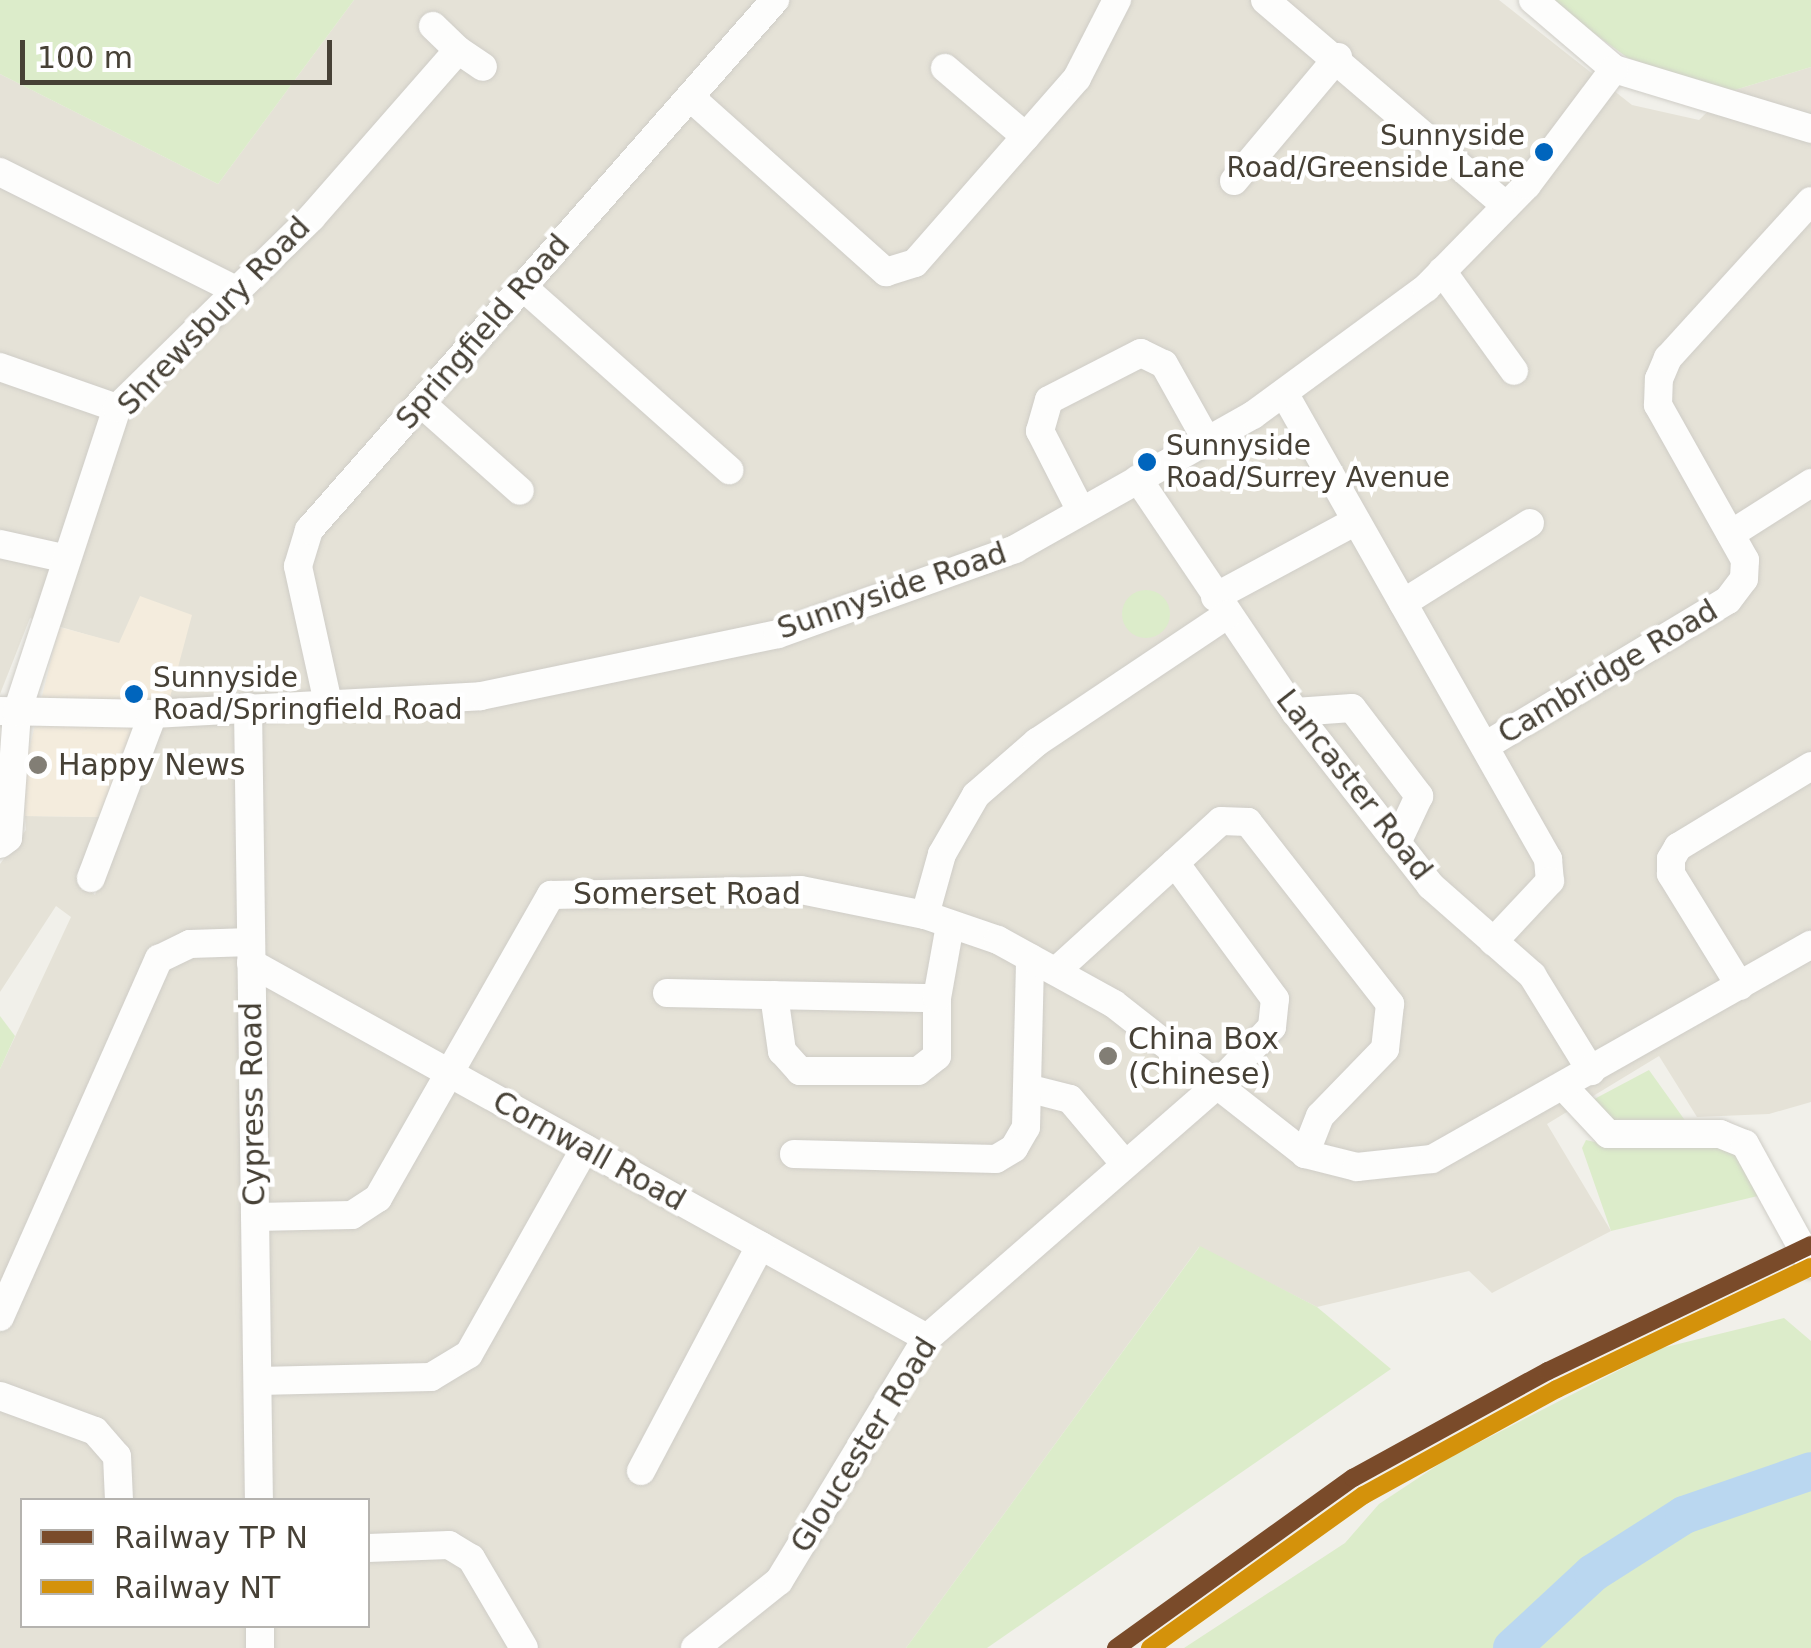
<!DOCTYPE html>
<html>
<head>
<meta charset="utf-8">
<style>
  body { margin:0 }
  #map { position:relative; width:1811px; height:1648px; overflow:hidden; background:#f1f0ea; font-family:"DejaVu Sans",sans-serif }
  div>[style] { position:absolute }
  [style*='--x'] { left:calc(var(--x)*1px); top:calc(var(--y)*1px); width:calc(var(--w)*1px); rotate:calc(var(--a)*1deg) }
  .residential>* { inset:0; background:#e5e2d7 }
  .commercial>* { inset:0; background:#f4ecdd }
  .green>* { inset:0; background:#dcecca }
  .round { border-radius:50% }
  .river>* { height:38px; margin:-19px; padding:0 19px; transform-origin:19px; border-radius:19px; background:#bad7f0 }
  .roads { filter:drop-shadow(0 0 2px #cfcdc7) drop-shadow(0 0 2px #cfcdc7) }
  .minor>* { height:28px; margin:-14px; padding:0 14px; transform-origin:14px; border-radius:14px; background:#fdfdfc }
  .rail-1>* { height:18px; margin:-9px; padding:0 9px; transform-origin:9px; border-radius:9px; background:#7a4b2a }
  .rail-2>* { height:18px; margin:-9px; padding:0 9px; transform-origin:9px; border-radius:9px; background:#d4920b }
  .dots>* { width:28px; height:28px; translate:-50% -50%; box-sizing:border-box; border:5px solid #fff; border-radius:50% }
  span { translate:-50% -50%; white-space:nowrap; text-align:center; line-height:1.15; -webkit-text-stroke:9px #fff; paint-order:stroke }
  .bus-label { font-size:28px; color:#474136 }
  .right { translate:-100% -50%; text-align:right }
  .left { translate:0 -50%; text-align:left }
  .street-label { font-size:30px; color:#474136 }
  .poi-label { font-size:30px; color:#474136 }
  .legend { position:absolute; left:20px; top:1498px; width:350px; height:130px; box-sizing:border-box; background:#fff; border:2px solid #b5b3af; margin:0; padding:12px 18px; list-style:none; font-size:30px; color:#474136 }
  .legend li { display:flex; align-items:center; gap:20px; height:50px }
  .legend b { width:50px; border:2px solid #b5b3af }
  .scale { position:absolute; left:20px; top:40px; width:312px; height:45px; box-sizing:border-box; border:5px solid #474136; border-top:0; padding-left:12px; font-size:30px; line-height:35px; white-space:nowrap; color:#474136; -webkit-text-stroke:8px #fff; paint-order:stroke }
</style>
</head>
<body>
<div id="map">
  <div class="residential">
    <div style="clip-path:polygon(evenodd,354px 0,1499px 0,1632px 105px,1699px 120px,1728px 92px,1811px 67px,1811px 1102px,1769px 1114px,1697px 1117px,1659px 1056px,1547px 1124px,1611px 1231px,1492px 1293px,1469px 1271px,1317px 1307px,1199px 1247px,906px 1648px,0 1648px,0 1069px,71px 917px,56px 906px,0 992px,0 864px,26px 830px,25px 816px,103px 817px,76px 876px,95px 895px,169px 701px,119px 644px,30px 618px,0 694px,0 74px,218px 184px,354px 0,22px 1500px,368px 1500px,368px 1626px,22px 1626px,22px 1500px)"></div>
  </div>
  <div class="commercial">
    <div style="clip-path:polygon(140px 596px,192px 615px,169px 701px,103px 817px,25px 816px,25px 766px,59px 627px,119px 643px)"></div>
  </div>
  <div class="green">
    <div style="clip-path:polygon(0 0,354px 0,218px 184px,0 74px)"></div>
    <div style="clip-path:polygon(1548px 0,1811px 0,1811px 67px,1728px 92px,1628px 58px)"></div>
    <div class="round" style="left:1122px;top:590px;width:48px;height:48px"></div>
    <div style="clip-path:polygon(0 1016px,15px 1036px,0 1069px)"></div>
    <div style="clip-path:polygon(1649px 1070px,1689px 1126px,1613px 1127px,1585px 1104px)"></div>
    <div style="clip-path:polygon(1586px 1140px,1608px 1145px,1715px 1141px,1736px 1151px,1762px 1195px,1611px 1231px,1582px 1148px)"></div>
    <div style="clip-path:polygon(1200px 1246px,1317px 1307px,1391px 1369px,987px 1648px,906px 1648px)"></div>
    <div style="clip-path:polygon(1784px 1318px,1811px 1341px,1811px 1648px,1184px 1648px,1345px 1543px,1379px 1504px,1447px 1459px,1662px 1348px)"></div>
  </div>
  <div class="river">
    <div style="--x:1512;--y:1648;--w:110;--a:-42.8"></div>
    <div style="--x:1593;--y:1573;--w:108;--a:-32.5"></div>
    <div style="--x:1684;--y:1515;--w:134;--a:-19.1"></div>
  </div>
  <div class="roads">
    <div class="minor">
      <div style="--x:1265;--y:0;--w:317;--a:40.5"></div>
      <div style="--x:1533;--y:0;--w:106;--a:40.4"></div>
      <div style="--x:1614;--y:69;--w:206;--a:16.9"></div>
      <div style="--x:433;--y:26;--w:35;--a:44"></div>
      <div style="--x:945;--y:68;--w:106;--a:40.4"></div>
      <div style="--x:690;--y:97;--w:263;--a:41.8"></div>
      <div style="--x:886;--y:272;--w:30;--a:-17"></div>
      <div style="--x:915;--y:263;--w:246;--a:-48.8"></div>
      <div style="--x:1077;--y:78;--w:88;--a:-62.9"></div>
      <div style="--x:0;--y:172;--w:262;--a:26.6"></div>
      <div style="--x:1234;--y:181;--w:162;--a:-50"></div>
      <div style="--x:1442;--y:271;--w:123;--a:54.2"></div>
      <div style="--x:523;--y:287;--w:276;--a:41.6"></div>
      <div style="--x:0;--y:367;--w:124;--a:19.3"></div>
      <div style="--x:1284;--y:393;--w:536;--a:60.47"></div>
      <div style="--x:1548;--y:859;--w:22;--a:85"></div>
      <div style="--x:1550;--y:881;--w:83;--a:133.1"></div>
      <div style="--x:421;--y:403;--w:132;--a:41.6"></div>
      <div style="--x:1138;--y:479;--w:281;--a:56"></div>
      <div style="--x:1295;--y:712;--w:221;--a:52"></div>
      <div style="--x:1431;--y:886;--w:135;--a:41.4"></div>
      <div style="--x:1532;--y:975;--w:113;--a:58.4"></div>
      <div style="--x:1081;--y:511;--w:90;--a:-117.1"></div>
      <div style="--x:1040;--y:431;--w:32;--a:-74"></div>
      <div style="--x:1049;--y:400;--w:103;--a:-27.1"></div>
      <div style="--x:1141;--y:353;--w:25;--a:26"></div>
      <div style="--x:1164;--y:364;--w:88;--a:60.8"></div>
      <div style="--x:1731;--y:534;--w:95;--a:-32.5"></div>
      <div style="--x:0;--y:544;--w:65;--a:12.5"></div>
      <div style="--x:1215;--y:597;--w:160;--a:-28.3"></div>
      <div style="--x:1403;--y:603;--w:150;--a:-32.2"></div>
      <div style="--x:328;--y:703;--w:140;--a:-102.4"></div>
      <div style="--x:298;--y:566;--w:38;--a:-73"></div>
      <div style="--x:309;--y:530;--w:706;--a:-48.68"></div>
      <div style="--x:248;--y:707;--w:793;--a:89.21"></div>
      <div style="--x:0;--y:711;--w:153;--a:1.1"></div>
      <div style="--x:153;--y:714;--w:328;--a:-3.1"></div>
      <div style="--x:481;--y:696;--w:303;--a:-11.8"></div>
      <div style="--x:778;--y:634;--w:252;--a:-19.7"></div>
      <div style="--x:1015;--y:549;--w:273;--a:-29.4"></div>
      <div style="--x:1253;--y:415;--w:215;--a:-36.3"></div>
      <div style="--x:1426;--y:288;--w:144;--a:-45.6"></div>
      <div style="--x:1527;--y:185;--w:145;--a:-53.1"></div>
      <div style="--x:1295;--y:712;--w:57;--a:-4"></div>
      <div style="--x:1352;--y:708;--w:111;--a:52.7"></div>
      <div style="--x:1419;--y:796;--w:52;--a:115.1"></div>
      <div style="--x:1485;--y:746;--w:283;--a:-31"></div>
      <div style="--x:1728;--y:600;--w:26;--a:-53"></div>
      <div style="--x:1744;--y:579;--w:19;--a:-87"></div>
      <div style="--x:1745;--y:560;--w:178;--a:-119.3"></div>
      <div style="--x:1658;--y:405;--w:26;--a:-88"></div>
      <div style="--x:1659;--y:379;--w:23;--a:-67"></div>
      <div style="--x:1668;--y:358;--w:212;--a:-47.7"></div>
      <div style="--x:0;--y:844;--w:10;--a:-37"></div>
      <div style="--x:8;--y:838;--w:126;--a:-85.9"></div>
      <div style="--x:17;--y:712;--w:320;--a:-71.8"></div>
      <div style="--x:117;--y:408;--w:272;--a:-44.4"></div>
      <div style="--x:311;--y:218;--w:223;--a:-48.8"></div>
      <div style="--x:458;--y:50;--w:30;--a:34"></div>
      <div style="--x:91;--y:878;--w:175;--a:-69.3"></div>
      <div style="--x:925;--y:915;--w:63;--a:-74.4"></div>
      <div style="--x:942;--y:854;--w:68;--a:-60"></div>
      <div style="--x:976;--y:795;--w:81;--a:-41"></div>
      <div style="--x:1037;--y:742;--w:229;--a:-33.8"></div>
      <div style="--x:251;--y:963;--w:773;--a:29.02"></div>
      <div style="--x:1056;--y:971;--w:223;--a:-42.3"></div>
      <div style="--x:1221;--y:821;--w:27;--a:2"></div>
      <div style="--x:1248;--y:822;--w:231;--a:52"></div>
      <div style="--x:1390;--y:1004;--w:45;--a:96.3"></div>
      <div style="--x:1385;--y:1049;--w:93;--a:134.1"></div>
      <div style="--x:1320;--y:1116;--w:41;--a:111.5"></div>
      <div style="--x:1740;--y:986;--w:132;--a:-121.6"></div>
      <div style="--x:1671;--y:874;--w:15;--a:-90"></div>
      <div style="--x:1671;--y:859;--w:14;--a:-60"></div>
      <div style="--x:1678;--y:847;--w:156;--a:-31.3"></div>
      <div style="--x:667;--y:993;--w:270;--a:1.1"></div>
      <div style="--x:774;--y:995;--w:57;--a:81.9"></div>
      <div style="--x:782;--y:1051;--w:27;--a:48"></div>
      <div style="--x:800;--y:1071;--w:118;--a:0"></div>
      <div style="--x:918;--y:1071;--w:24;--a:-38"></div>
      <div style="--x:937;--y:1056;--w:58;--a:-90"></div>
      <div style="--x:937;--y:998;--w:74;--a:-79.9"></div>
      <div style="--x:1563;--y:1086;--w:66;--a:46.8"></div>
      <div style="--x:1608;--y:1134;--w:112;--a:0"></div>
      <div style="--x:1720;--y:1134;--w:27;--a:22"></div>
      <div style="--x:1745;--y:1144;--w:137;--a:61.2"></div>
      <div style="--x:1027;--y:1088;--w:44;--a:14.3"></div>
      <div style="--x:1070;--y:1099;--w:85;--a:49.8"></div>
      <div style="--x:794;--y:1154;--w:202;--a:1.4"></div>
      <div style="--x:996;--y:1159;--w:21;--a:-31"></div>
      <div style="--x:1014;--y:1148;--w:24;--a:-60"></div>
      <div style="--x:1026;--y:1127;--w:169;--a:-88.6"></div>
      <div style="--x:255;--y:1217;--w:97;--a:-1.2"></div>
      <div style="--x:352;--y:1215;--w:31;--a:-33"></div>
      <div style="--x:378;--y:1198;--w:349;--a:-60.3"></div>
      <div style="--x:551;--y:895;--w:250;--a:-1.1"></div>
      <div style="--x:801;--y:890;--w:126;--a:11.4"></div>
      <div style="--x:925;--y:915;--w:77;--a:18.9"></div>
      <div style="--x:998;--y:940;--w:132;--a:28.9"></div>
      <div style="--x:1114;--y:1004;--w:243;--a:38.1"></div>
      <div style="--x:1305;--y:1154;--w:54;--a:14"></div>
      <div style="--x:1357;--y:1167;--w:75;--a:-6.1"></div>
      <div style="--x:1432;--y:1159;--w:435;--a:-29.5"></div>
      <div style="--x:0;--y:1317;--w:392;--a:-66.1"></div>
      <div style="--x:159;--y:959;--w:34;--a:-26"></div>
      <div style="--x:190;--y:944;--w:61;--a:-1.9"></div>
      <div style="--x:258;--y:1381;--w:173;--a:-1.3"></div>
      <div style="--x:431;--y:1377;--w:44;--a:-31.2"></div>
      <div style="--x:469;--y:1354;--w:236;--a:-60.6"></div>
      <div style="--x:0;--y:1396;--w:101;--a:20.2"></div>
      <div style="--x:95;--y:1431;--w:33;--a:49"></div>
      <div style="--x:117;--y:1456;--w:44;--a:87.4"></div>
      <div style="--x:641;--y:1471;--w:255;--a:-62.1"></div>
      <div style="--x:368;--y:1548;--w:81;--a:-2.1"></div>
      <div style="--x:449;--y:1545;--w:26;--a:31"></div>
      <div style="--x:471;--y:1558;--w:104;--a:59.5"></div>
      <div style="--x:260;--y:1626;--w:22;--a:90"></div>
      <div style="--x:695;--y:1648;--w:107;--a:-38.6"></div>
      <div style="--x:779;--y:1581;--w:285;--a:-58.7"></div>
      <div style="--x:927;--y:1338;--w:385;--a:-41.1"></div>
      <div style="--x:1217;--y:1085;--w:80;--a:-46.5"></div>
      <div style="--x:1272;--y:1027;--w:28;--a:-84"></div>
      <div style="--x:1275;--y:999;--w:169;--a:-126.3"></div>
    </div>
  </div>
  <div class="rail-1">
    <div style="--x:1116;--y:1648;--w:292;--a:-35.7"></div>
    <div style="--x:1353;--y:1478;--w:222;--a:-28.8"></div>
    <div style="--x:1548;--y:1371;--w:292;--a:-25.6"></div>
  </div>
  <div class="rail-2">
    <div style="--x:1150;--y:1648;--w:263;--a:-35.6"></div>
    <div style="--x:1364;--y:1495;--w:220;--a:-28.8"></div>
    <div style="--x:1557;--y:1389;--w:282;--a:-25.7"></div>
  </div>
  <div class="dots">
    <div style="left:1544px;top:152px;background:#0065bd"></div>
    <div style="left:1147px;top:462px;background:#0065bd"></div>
    <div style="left:134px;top:694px;background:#0065bd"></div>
    <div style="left:38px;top:765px;background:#827e75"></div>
    <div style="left:1108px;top:1056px;background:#827e75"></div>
  </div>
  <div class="bus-label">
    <span class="right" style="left:1525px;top:152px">Sunnyside<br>Road/Greenside Lane</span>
    <span class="left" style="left:1166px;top:462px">Sunnyside<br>Road/Surrey Avenue</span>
    <span class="left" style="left:153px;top:694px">Sunnyside<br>Road/Springfield Road</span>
  </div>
  <div class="street-label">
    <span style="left:214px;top:316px;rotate:-46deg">Shrewsbury Road</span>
    <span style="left:483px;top:332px;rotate:-49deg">Springfield Road</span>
    <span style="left:892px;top:591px;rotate:-19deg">Sunnyside Road</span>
    <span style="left:1608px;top:672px;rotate:-31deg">Cambridge Road</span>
    <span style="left:1354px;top:785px;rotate:52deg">Lancaster Road</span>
    <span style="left:687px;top:894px">Somerset Road</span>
    <span style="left:253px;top:1104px;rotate:-91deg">Cypress Road</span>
    <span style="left:589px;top:1151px;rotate:29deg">Cornwall Road</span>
    <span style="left:864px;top:1445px;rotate:-58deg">Gloucester Road</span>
  </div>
  <div class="poi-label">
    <span class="left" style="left:58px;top:765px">Happy News</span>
    <span class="left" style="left:1128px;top:1056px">China Box<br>(Chinese)</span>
  </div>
  <ul class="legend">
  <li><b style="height:12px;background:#7a4b2a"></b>Railway TP N</li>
  <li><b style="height:12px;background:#d4920b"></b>Railway NT</li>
  </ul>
  <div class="scale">100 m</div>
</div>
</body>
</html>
